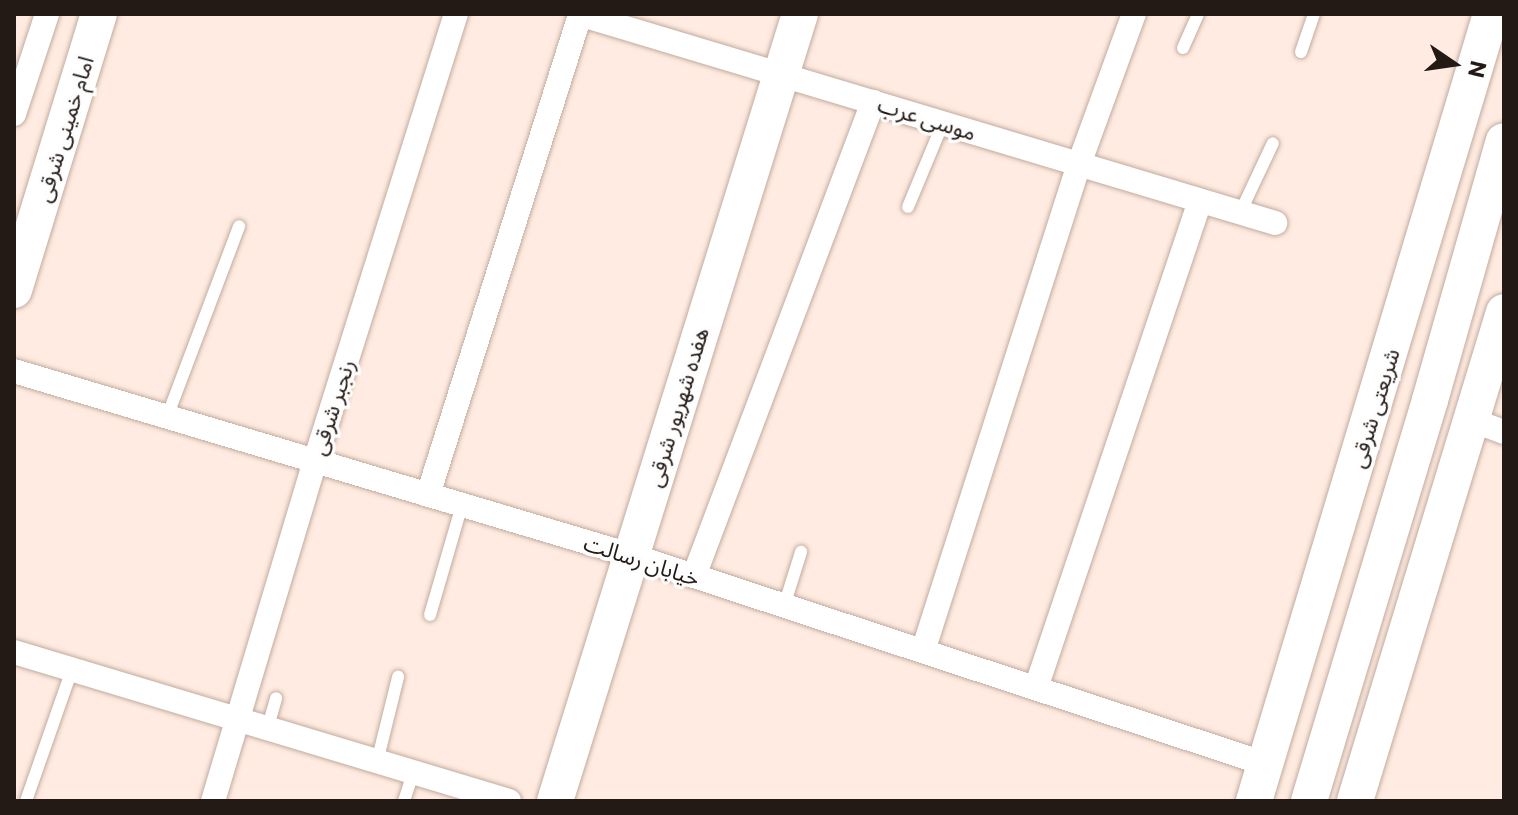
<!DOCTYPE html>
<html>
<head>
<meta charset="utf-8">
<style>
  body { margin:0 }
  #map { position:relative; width:1518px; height:815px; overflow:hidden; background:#ffebe1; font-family:Commissioner,"Noto Sans Arabic",sans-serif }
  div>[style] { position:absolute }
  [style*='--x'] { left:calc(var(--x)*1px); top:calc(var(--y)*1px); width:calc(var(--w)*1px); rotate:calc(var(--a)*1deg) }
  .roads { filter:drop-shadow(0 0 2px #c2ab9f) drop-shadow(0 0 2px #c2ab9f) }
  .lane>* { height:12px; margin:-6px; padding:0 6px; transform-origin:6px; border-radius:6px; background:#fff }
  .street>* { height:24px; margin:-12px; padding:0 12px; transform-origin:12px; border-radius:12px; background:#fff }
  .secondary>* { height:36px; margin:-18px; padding:0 18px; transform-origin:18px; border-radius:18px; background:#fff }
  span { translate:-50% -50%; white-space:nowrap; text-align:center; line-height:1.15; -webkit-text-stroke:7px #fdfdfd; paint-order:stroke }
  .street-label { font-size:22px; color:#231a16 }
  .frame { position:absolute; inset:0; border:16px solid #231a16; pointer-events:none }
  .north { position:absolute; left:1414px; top:24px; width:80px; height:80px; -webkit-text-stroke:6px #fdfdfd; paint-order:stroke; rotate:103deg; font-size:22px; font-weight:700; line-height:32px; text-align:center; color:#231a16 }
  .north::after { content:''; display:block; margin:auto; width:28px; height:36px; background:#231a16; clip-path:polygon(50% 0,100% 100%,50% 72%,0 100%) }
</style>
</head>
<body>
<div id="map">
  <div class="roads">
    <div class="lane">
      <div style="--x:1183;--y:48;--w:37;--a:-66"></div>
      <div style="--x:1301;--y:52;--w:40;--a:-71.1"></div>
      <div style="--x:908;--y:207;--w:91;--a:-67.4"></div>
      <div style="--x:1240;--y:213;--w:77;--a:-64.8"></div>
      <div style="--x:167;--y:417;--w:204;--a:-69.3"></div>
      <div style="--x:784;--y:606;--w:57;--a:-72.5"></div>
      <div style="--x:430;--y:615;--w:115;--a:-73.8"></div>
      <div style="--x:267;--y:730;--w:33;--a:-74"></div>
      <div style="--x:377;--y:762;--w:88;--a:-76.1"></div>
      <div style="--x:26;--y:801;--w:139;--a:-70.7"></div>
      <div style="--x:404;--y:801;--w:29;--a:-72"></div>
    </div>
    <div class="street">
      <div style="--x:579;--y:14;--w:727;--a:16.71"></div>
      <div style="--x:14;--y:114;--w:105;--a:-71.7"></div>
      <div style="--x:14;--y:371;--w:643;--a:16.63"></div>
      <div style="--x:630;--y:555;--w:669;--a:18.19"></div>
      <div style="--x:1471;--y:420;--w:35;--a:20"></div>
      <div style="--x:428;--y:495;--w:503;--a:-72.43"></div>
      <div style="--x:694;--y:576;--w:507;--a:-69.31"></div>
      <div style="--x:923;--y:651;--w:511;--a:-72.24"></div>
      <div style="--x:1079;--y:164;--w:160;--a:-69.9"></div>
      <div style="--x:14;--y:652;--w:517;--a:16.75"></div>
      <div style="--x:1036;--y:688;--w:514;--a:-71.39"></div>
      <div style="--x:213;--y:801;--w:355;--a:-73.3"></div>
      <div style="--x:315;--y:461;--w:469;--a:-72.5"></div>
    </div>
    <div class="secondary">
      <div style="--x:14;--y:290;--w:289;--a:-72.9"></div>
      <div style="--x:555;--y:801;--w:824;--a:-72.71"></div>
      <div style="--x:1254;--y:801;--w:822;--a:-73.24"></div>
      <div style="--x:1309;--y:801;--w:419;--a:-73.2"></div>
      <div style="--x:1430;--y:400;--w:269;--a:-74.1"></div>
      <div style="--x:1355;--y:801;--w:511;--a:-73.05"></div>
    </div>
  </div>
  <div class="street-label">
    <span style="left:927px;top:118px;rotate:17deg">موسی عرب</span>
    <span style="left:64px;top:129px;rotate:-73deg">امام خمینی شرقی</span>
    <span style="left:332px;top:407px;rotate:-72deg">رنجبر شرقی</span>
    <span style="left:677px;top:407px;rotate:-73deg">هفده شهریور شرقی</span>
    <span style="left:1374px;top:408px;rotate:-73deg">شریعتی شرقی</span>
    <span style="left:642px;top:560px;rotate:18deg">خیابان رسالت</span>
  </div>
  <div class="frame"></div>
  <div class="north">N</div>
</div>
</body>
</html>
